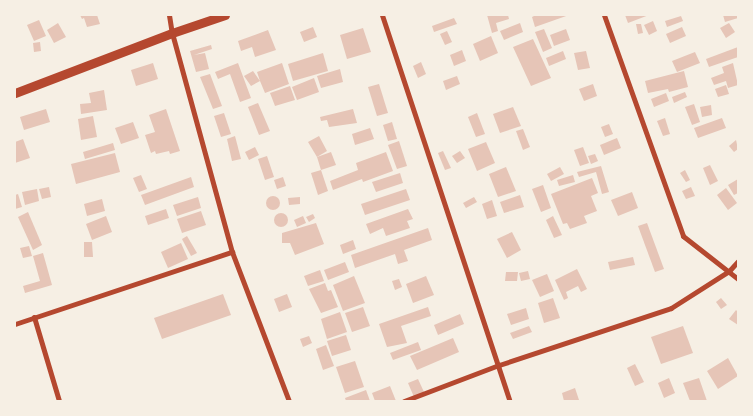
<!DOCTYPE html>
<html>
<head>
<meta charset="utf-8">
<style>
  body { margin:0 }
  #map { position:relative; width:753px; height:416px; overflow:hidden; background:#f6efe4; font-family:Manrope,sans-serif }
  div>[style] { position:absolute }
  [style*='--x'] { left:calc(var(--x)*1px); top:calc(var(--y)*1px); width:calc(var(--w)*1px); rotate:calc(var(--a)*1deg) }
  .building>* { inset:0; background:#e6c5b7 }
  .round { border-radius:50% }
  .minor>* { height:5px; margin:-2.5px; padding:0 2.5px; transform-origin:2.5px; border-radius:2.5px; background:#b5482f }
  .tertiary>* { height:9px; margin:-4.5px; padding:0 4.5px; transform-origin:4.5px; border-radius:4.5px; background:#b5482f }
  span { translate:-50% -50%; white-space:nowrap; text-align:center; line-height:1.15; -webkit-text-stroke:4.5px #f6efe4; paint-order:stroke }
  .frame { position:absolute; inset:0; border:16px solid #f6efe4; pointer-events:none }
</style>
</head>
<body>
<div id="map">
  <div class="building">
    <div style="clip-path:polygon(80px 15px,97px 15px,100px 24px,87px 27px,84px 18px,82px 19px)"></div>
    <div style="clip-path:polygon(487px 15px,508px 15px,509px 19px,496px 23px,498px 31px,492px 33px)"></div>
    <div style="clip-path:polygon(536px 15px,569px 15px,535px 27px,532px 17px)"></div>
    <div style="clip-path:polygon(625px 15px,649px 15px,628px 23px)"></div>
    <div style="clip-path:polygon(723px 15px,738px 15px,738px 18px,725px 22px)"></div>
    <div style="clip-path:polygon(681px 16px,683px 21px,667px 27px,665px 21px)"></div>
    <div style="clip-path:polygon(454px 18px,457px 24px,434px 32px,432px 26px)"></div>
    <div style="clip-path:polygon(39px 20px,46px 36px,34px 41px,27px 25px)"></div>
    <div style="clip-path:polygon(653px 21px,657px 31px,649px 35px,644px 25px)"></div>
    <div style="clip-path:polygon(58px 23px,66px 37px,54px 43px,47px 30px)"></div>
    <div style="clip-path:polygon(520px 23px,523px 32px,504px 40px,500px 31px)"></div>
    <div style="clip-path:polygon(729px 23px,735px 32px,726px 38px,720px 28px)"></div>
    <div style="clip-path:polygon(636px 24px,641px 24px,643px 33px,638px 34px)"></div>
    <div style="clip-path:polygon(313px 27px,317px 37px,304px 42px,300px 32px)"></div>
    <div style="clip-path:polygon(682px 27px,686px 36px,670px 43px,666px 34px)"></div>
    <div style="clip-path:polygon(363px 28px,371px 52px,347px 59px,340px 35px)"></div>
    <div style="clip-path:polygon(544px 29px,552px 48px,543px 52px,535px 32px)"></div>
    <div style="clip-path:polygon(566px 29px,570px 40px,554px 46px,550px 35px)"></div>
    <div style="clip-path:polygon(268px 30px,276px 50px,255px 57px,252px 47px,241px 51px,238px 41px)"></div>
    <div style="clip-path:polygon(447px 31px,452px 42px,445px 45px,440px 34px)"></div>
    <div style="clip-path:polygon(491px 36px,498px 53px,480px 61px,473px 44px)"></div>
    <div style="clip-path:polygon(533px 39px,551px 78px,531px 86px,513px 47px)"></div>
    <div style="clip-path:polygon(40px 42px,41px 51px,34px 52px,33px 43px)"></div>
    <div style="clip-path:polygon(211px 45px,212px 49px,194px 55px,205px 53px,209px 69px,196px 72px,190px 51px)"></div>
    <div style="clip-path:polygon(738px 47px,738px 57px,709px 67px,706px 59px)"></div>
    <div style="clip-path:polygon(462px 50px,466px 61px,454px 66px,450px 55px)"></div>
    <div style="clip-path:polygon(563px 51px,566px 59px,549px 66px,546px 58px)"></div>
    <div style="clip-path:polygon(586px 51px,590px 68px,578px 70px,574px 53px)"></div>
    <div style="clip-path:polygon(695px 52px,700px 63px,677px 72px,672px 61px)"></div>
    <div style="clip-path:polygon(323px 53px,328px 71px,293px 81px,288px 64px)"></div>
    <div style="clip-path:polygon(421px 62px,426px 74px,418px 78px,413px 66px)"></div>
    <div style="clip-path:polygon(153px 63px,158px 79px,136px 86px,131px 70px)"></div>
    <div style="clip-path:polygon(238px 63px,251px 98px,240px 102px,230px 74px,218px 79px,215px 72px)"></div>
    <div style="clip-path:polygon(282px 63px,289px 84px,265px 93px,260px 81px,251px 86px,244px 76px,253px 71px,260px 81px,257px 72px)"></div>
    <div style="clip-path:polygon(733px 63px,738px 85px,728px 88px,726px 81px,714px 85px,711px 78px,724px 73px,722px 67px)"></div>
    <div style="clip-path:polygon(340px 69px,343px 82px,321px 88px,317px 76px)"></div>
    <div style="clip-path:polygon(684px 71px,688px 87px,669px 92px,668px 89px,648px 93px,645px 81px)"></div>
    <div style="clip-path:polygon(210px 74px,222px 106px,213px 109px,200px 77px)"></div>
    <div style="clip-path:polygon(457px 76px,460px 84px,446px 90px,443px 81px)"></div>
    <div style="clip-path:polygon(314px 78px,319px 92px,297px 100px,292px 87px)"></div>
    <div style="clip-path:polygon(379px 84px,388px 113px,377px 116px,368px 87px)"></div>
    <div style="clip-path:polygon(593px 84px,597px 96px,584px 101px,579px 89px)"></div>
    <div style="clip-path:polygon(726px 85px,729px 94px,718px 97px,715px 89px)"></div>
    <div style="clip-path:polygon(290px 86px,295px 100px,275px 106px,270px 93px)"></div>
    <div style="clip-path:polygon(104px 90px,107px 110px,81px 114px,80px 104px,91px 103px,89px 93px)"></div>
    <div style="clip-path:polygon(685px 92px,687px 97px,674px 103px,672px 97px)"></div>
    <div style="clip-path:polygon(666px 93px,669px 101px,654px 107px,651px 99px)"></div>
    <div style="clip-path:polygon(258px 103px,270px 131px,259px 135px,248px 107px)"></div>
    <div style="clip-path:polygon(694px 104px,700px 122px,692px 125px,685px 107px)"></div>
    <div style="clip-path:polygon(711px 105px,712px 115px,702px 117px,700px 107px)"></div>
    <div style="clip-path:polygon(513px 107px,521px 126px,500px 133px,493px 114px)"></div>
    <div style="clip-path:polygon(46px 109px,50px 122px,24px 130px,20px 117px)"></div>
    <div style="clip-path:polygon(166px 109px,180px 151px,170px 154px,169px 151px,156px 154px,155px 151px,151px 153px,145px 135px,155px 132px,149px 115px)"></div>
    <div style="clip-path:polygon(353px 109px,357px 123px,329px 127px,327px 120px,321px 121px,320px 117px)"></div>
    <div style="clip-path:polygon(224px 113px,231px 134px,221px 137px,214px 116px)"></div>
    <div style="clip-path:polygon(477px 113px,485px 134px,476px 137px,468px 117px)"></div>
    <div style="clip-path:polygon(93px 116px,97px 137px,81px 140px,78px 119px)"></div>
    <div style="clip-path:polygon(665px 118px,670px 134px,663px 136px,657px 121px)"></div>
    <div style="clip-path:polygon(722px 118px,726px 128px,698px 138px,694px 128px)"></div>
    <div style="clip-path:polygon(133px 122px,139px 138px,121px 144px,115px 128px)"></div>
    <div style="clip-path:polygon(392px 122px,397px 139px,388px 141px,383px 125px)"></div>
    <div style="clip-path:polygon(609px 124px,613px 134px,605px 137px,601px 127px)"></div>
    <div style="clip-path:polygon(370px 128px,374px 139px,355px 145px,352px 134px)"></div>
    <div style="clip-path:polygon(523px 129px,530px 147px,523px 150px,516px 131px)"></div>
    <div style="clip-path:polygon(235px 136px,241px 159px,232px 161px,227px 139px)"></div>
    <div style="clip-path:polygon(319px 136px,327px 151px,317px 157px,308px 142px)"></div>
    <div style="clip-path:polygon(617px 138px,621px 148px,604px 155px,600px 145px)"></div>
    <div style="clip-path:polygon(23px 139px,30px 158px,15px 163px,15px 142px)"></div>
    <div style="clip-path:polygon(736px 140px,738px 149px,734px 152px,729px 146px)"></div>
    <div style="clip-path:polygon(399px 141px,407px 166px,397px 169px,388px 145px)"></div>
    <div style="clip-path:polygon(486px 142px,495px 163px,477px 171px,468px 149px)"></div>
    <div style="clip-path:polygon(113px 143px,115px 150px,85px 159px,83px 152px)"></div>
    <div style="clip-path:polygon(255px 147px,259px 155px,249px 160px,245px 152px)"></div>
    <div style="clip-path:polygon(583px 147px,589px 163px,580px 166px,574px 150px)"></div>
    <div style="clip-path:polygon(443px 151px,451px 168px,445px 170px,438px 153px)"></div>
    <div style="clip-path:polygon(460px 151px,465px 158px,457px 163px,452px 156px)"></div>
    <div style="clip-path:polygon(331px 152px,336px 165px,321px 170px,317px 157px)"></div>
    <div style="clip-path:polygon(386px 152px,393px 171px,363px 182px,362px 179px,333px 190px,330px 181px,358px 170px,356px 163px)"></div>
    <div style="clip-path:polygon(115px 153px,120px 172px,76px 184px,71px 164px)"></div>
    <div style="clip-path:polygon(595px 154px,598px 161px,591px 164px,588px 156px)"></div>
    <div style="clip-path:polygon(267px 156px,274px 177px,265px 180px,258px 159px)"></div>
    <div style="clip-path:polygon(710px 165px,718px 181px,710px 185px,703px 168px)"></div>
    <div style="clip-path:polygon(601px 166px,609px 192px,602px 194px,596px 172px,579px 177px,577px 172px)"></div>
    <div style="clip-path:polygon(506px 167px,516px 191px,498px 197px,489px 174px)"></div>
    <div style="clip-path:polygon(560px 167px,564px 174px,551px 181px,547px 174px)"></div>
    <div style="clip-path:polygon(321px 170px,328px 191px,318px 195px,311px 173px)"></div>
    <div style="clip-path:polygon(685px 170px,690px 180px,686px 182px,680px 173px)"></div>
    <div style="clip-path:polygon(400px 173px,403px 183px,376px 192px,372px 182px)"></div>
    <div style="clip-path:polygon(141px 175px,147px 189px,139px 192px,133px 178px)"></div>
    <div style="clip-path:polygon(573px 175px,575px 182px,559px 186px,557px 180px)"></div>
    <div style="clip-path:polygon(191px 177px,194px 187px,145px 205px,141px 195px)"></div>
    <div style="clip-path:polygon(283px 177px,286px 186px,277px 189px,274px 180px)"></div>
    <div style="clip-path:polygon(592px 178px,598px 193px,591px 196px,597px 211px,584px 216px,587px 223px,570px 229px,567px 223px,563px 224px,551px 194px)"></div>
    <div style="clip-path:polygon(738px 179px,738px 193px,734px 195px,728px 185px)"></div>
    <div style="clip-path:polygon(543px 185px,551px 208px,541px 212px,532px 189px)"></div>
    <div style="clip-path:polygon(49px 187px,51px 197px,42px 199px,39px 189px)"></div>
    <div style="clip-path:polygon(691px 187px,695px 196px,686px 199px,682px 191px)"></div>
    <div style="clip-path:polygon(726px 188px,737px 203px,728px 210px,717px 195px)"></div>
    <div style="clip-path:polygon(37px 189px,39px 201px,25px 205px,22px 192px)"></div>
    <div style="clip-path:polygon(406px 189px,410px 200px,365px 215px,361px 204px)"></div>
    <div style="clip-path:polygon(632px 192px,638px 208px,618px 216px,611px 200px)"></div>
    <div style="clip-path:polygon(18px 194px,22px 207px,15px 209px,15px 195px)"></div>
    <div style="clip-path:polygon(520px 195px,524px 207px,504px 213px,500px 202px)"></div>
    <div class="round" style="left:266px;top:196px;width:14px;height:14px"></div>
    <div style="clip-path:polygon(198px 197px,201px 208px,177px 216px,173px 205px)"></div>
    <div style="clip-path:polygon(300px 197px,300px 204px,289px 205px,288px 198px)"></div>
    <div style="clip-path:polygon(474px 197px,477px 202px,466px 208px,463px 203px)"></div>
    <div style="clip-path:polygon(102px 199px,105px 211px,87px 216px,84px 204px)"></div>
    <div style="clip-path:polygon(492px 200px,497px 216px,487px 219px,482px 204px)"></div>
    <div style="clip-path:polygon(166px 209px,169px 218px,148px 225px,145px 216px)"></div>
    <div style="clip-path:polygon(408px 209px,413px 219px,407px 221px,410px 228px,386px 236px,383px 228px,370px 234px,366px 224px)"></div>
    <div style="clip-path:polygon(201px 211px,206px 225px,182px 233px,177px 219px)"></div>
    <div style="clip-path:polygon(28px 212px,42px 245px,33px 250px,18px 217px)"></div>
    <div class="round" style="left:274px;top:213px;width:14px;height:14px"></div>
    <div style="clip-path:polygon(313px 214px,315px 218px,309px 222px,306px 217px)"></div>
    <div style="clip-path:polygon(106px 216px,112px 232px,92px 240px,86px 224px)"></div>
    <div style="clip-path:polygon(303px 216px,306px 223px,297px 227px,294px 220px)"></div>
    <div style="clip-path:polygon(553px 216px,562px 235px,554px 238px,546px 220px)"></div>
    <div style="clip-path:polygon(316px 223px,324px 244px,295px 255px,290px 243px,282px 243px,282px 233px)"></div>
    <div style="clip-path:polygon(647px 223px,664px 269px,655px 272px,638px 226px)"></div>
    <div style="clip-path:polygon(428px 228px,432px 240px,404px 250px,408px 261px,398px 264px,395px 254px,355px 268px,351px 255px)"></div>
    <div style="clip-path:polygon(512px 232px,521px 250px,507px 258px,497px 239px)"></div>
    <div style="clip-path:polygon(187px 236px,197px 253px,191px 256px,182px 239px)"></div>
    <div style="clip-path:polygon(353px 240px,356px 249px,343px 254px,340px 245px)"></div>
    <div style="clip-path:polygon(84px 242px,92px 242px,93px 257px,84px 257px)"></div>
    <div style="clip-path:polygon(181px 243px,188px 259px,168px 268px,161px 252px)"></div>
    <div style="clip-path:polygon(29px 246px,32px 256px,23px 258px,20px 248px)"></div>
    <div style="clip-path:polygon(43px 253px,52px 285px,25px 293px,23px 286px,40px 281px,33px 256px)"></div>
    <div style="clip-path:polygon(633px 257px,635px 265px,610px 270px,608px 262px)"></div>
    <div style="clip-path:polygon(345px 262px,349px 272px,328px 280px,324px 270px)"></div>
    <div style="clip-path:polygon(577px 269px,587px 289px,581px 292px,578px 286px,566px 292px,568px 298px,564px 300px,555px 280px)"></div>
    <div style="clip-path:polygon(320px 270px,324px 281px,308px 286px,304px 276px)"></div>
    <div style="clip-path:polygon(528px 271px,530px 279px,521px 281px,519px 273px)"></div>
    <div style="clip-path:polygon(506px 272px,518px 272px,517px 281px,505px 281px)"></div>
    <div style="clip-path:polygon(547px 274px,554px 291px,540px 297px,532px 280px)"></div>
    <div style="clip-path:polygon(354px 276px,365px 303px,343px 311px,333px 285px)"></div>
    <div style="clip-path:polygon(426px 276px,434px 295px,413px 303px,406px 284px)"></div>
    <div style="clip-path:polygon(399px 279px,402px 287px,395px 290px,392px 281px)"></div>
    <div style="clip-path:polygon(325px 283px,328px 291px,331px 290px,338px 307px,321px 313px,309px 289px)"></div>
    <div style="clip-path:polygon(223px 294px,231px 315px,162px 339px,154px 318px)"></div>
    <div style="clip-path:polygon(287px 294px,292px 307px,279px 312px,274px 299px)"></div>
    <div style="clip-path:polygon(553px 298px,560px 318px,544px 323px,538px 303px)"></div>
    <div style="clip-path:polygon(721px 298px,727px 305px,721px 309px,716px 302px)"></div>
    <div style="clip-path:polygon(363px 307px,370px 326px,352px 332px,345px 313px)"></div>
    <div style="clip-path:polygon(428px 307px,431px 316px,401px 326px,407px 343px,387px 347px,379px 324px)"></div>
    <div style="clip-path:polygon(526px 308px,529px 319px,511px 325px,507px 314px)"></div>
    <div style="clip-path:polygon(736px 310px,738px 312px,738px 325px,729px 319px)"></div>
    <div style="clip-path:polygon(340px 312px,347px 332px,327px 339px,321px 319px)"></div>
    <div style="clip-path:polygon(460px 314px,464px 324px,438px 335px,434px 325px)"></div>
    <div style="clip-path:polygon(529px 326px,532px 332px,513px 339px,510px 333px)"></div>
    <div style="clip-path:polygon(683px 326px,693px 353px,661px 364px,651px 337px)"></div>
    <div style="clip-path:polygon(346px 335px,351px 350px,332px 356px,327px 341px)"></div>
    <div style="clip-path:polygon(309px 336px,312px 343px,303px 347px,300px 339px)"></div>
    <div style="clip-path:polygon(453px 338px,459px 352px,417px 370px,410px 356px)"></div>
    <div style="clip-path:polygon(418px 342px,421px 350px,393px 360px,390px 353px)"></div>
    <div style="clip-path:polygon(326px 345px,334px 366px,323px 370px,316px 349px)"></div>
    <div style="clip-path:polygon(728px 358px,738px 376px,718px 389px,707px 371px)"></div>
    <div style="clip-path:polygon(355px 361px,364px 387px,345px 393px,336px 367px)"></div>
    <div style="clip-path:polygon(635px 364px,644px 382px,635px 386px,627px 368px)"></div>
    <div style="clip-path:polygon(669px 378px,675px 393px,664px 398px,658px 383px)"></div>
    <div style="clip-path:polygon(699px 378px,707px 401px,690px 401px,683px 383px)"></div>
    <div style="clip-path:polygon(418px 379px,424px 392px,414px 397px,408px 383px)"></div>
    <div style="clip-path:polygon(390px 386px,396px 401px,375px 401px,372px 393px)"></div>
    <div style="clip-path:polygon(575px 388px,579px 400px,564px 401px,562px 393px)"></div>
    <div style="clip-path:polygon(366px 390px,370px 401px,346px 401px,345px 398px)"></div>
  </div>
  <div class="minor">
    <div style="--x:169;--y:15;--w:18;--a:81"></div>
    <div style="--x:172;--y:33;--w:227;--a:74.7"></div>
    <div style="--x:232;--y:252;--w:160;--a:69.1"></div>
    <div style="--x:382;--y:15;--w:407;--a:71.7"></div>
    <div style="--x:604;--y:15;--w:235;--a:70.3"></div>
    <div style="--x:683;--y:236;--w:70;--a:38"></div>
    <div style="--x:34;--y:317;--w:88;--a:73.4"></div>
    <div style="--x:15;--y:324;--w:229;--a:-18.4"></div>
    <div style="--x:404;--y:401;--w:102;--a:-20.8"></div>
    <div style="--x:499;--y:365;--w:181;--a:-18.3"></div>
    <div style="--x:671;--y:308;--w:69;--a:-32.5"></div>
    <div style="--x:729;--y:271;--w:13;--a:-48"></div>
  </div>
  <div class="tertiary">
    <div style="--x:15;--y:93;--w:168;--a:-20.9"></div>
    <div style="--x:172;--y:33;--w:56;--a:-18.8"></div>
  </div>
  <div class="frame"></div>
</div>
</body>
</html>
